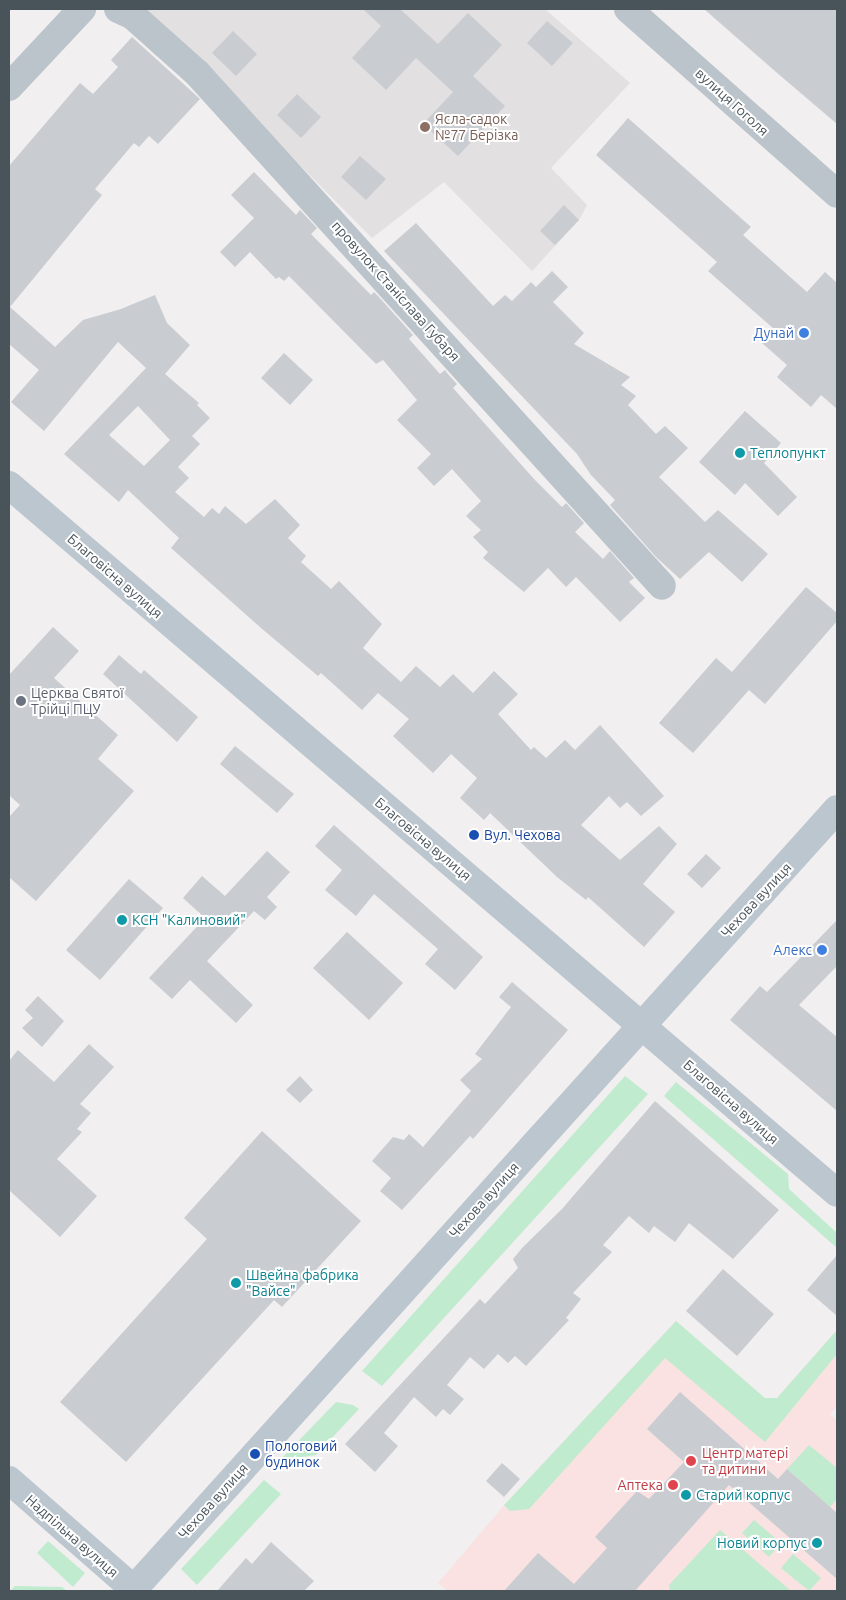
<!DOCTYPE html>
<html>
<head>
<meta charset="utf-8">
<style>
  body { margin:0 }
  #map { position:relative; width:846px; height:1600px; overflow:hidden; background:#f1efef; font-family:Ubuntu,sans-serif }
  div>[style] { position:absolute }
  [style*='--x'] { left:calc(var(--x)*1px); top:calc(var(--y)*1px); width:calc(var(--w)*1px); rotate:calc(var(--a)*1deg) }
  .education>* { inset:0; background:#e2e0e0 }
  .medical>* { inset:0; background:#f9e2e1 }
  .green>* { inset:0; background:#c1ebcf }
  .building>* { inset:0; background:#c9ccd1 }
  .street>* { height:28px; margin:-14px; padding:0 14px; transform-origin:14px; border-radius:14px; background:#bbc4ca }
  .secondary>* { height:28px; margin:-14px; padding:0 14px; transform-origin:14px; border-radius:14px; background:#bcc6cf }
  .dots>* { width:14px; height:14px; translate:-50% -50%; box-sizing:border-box; border:2px solid #fff; border-radius:50% }
  span { translate:-50% -50%; white-space:nowrap; text-align:center; line-height:1.15; -webkit-text-stroke:4px #fff; paint-order:stroke }
  .street-label { font-size:14px; color:#48535a }
  .education-label { font-size:14px; color:#785e54 }
  .left { translate:0 -50%; text-align:left }
  .shop-label { font-size:14px; color:#366cbe }
  .right { translate:-100% -50%; text-align:right }
  .culture-label { font-size:14px; color:#0d838f }
  .worship-label { font-size:14px; color:#5b616d }
  .transit-label { font-size:14px; color:#164399 }
  .health-label { font-size:14px; color:#be3a42 }
  .frame { position:absolute; inset:0; border:10px solid #48535a; pointer-events:none }
</style>
</head>
<body>
<div id="map">
  <div class="education">
    <div style="clip-path:polygon(149px 9px,545px 9px,630px 83px,551px 168px,587px 205px,579px 220px,532px 271px,444px 182px,372px 238px,147px 11px)"></div>
  </div>
  <div class="medical">
    <div style="clip-path:polygon(676px 1321px,765px 1398px,777px 1398px,837px 1330px,837px 1406px,830px 1414px,837px 1420px,837px 1591px,447px 1591px,438px 1583px,507px 1502px)"></div>
  </div>
  <div class="green">
    <div style="clip-path:polygon(625px 1076px,648px 1094px,382px 1386px,362px 1371px)"></div>
    <div style="clip-path:polygon(676px 1082px,788px 1174px,789px 1189px,837px 1233px,837px 1248px,664px 1096px)"></div>
    <div style="clip-path:polygon(676px 1321px,765px 1398px,777px 1398px,837px 1330px,837px 1354px,765px 1442px,665px 1358px,529px 1509px,510px 1511px,504px 1505px,507px 1502px)"></div>
    <div style="clip-path:polygon(336px 1402px,353px 1405px,359px 1409px,316px 1455px,280px 1460px)"></div>
    <div style="clip-path:polygon(809px 1445px,837px 1468px,837px 1499px,830px 1507px,787px 1469px)"></div>
    <div style="clip-path:polygon(264px 1480px,281px 1494px,197px 1585px,181px 1569px)"></div>
    <div style="clip-path:polygon(754px 1520px,781px 1543px,769px 1557px,742px 1533px)"></div>
    <div style="clip-path:polygon(720px 1530px,791px 1591px,670px 1591px,669px 1585px)"></div>
    <div style="clip-path:polygon(48px 1541px,85px 1573px,73px 1587px,37px 1553px)"></div>
    <div style="clip-path:polygon(793px 1554px,821px 1578px,809px 1591px,781px 1568px)"></div>
    <div style="clip-path:polygon(15px 1586px,62px 1587px,67px 1591px,10px 1591px)"></div>
  </div>
  <div class="building">
    <div style="clip-path:polygon(363px 9px,400px 9px,438px 44px,468px 13px,502px 45px,473px 76px,505px 106px,458px 156px,423px 124px,453px 92px,416px 58px,386px 90px,352px 58px,381px 26px)"></div>
    <div style="clip-path:polygon(704px 9px,837px 9px,837px 124px,776px 72px)"></div>
    <div style="clip-path:polygon(547px 21px,573px 43px,552px 66px,527px 43px)"></div>
    <div style="clip-path:polygon(233px 31px,257px 54px,236px 76px,212px 53px)"></div>
    <div style="clip-path:polygon(evenodd,132px 37px,200px 99px,158px 144px,149px 136px,139px 147px,134px 143px,95px 189px,102px 195px,10px 307px,55px 347px,83px 320px,121px 309px,155px 295px,167px 323px,190px 345px,165px 374px,199px 403px,197px 405px,210px 418px,192px 436px,200px 444px,178px 467px,189px 478px,175px 492px,204px 517px,212px 508px,219px 514px,225px 506px,246px 524px,275px 499px,300px 525px,288px 538px,306px 556px,301px 562px,331px 589px,339px 581px,382px 624px,363px 648px,401px 682px,416px 666px,440px 687px,453px 674px,473px 693px,494px 671px,518px 694px,498px 714px,531px 750px,534px 747px,546px 758px,565px 740px,575px 750px,600px 725px,664px 796px,641px 816px,627px 802px,620px 808px,609px 796px,581px 825px,620px 860px,659px 826px,677px 844px,643px 884px,675px 912px,644px 947px,588px 897px,586px 900px,557px 877px,490px 813px,484px 820px,460px 798px,477px 778px,451px 754px,433px 773px,393px 736px,409px 719px,378px 693px,362px 710px,321px 673px,318px 676px,261px 628px,171px 548px,179px 538px,128px 490px,119px 502px,64px 454px,146px 368px,118px 342px,44px 431px,11px 402px,39px 370px,9px 344px,9px 166px,80px 83px,93px 94px,118px 67px,111px 60px,132px 37px,138px 406px,170px 440px,144px 466px,109px 435px,138px 406px)"></div>
    <div style="clip-path:polygon(297px 94px,321px 117px,301px 138px,277px 115px)"></div>
    <div style="clip-path:polygon(628px 118px,751px 227px,743px 235px,807px 292px,825px 272px,837px 283px,837px 409px,821px 395px,811px 407px,777px 377px,787px 365px,762px 343px,774px 329px,708px 271px,717px 262px,596px 155px)"></div>
    <div style="clip-path:polygon(360px 156px,386px 179px,366px 200px,341px 177px)"></div>
    <div style="clip-path:polygon(254px 172px,296px 215px,300px 210px,317px 228px,311px 234px,371px 295px,374px 292px,378px 296px,413px 335px,409px 339px,440px 374px,445px 370px,447px 373px,457px 384px,453px 388px,534px 479px,562px 507px,566px 503px,584px 523px,575px 532px,603px 559px,610px 551px,634px 578px,629px 582px,645px 598px,620px 622px,576px 577px,566px 587px,548px 568px,524px 592px,483px 558px,488px 552px,473px 537px,481px 530px,466px 516px,481px 501px,452px 469px,434px 486px,417px 468px,431px 454px,397px 420px,417px 400px,383px 360px,376px 364px,289px 276px,284px 281px,279px 277px,276px 279px,250px 252px,235px 267px,220px 252px,254px 218px,231px 195px)"></div>
    <div style="clip-path:polygon(564px 205px,579px 220px,555px 245px,540px 231px)"></div>
    <div style="clip-path:polygon(416px 223px,493px 306px,505px 295px,512px 301px,531px 282px,536px 287px,552px 271px,568px 287px,553px 302px,584px 333px,574px 344px,630px 377px,621px 385px,636px 396px,628px 405px,656px 434px,665px 426px,688px 448px,659px 477px,705px 522px,718px 510px,768px 554px,742px 582px,709px 552px,680px 579px,656px 557px,610px 505px,615px 500px,591px 475px,577px 454px,384px 251px)"></div>
    <div style="clip-path:polygon(284px 353px,313px 380px,290px 405px,261px 378px)"></div>
    <div style="clip-path:polygon(745px 411px,781px 443px,764px 463px,797px 497px,778px 516px,745px 483px,735px 495px,699px 462px)"></div>
    <div style="clip-path:polygon(806px 587px,837px 613px,837px 621px,765px 704px,749px 690px,693px 753px,659px 723px,716px 658px,732px 672px)"></div>
    <div style="clip-path:polygon(53px 627px,79px 651px,54px 678px,118px 735px,98px 759px,134px 791px,36px 901px,9px 877px,9px 817px,20px 805px,9px 795px,9px 675px)"></div>
    <div style="clip-path:polygon(119px 655px,141px 674px,144px 670px,198px 717px,177px 742px,103px 674px)"></div>
    <div style="clip-path:polygon(235px 746px,294px 794px,277px 813px,220px 764px)"></div>
    <div style="clip-path:polygon(334px 825px,483px 957px,455px 990px,425px 964px,438px 949px,374px 894px,356px 916px,325px 890px,342px 870px,315px 846px)"></div>
    <div style="clip-path:polygon(267px 851px,290px 872px,267px 897px,277px 907px,265px 920px,254px 911px,207px 961px,253px 1005px,236px 1023px,190px 980px,172px 999px,149px 978px,205px 918px,183px 898px,202px 876px,225px 896px)"></div>
    <div style="clip-path:polygon(706px 854px,721px 868px,702px 888px,687px 874px)"></div>
    <div style="clip-path:polygon(129px 879px,163px 908px,100px 980px,66px 950px)"></div>
    <div style="clip-path:polygon(837px 920px,837px 966px,799px 1005px,837px 1037px,837px 1111px,730px 1020px,760px 986px,767px 992px)"></div>
    <div style="clip-path:polygon(347px 932px,403px 983px,369px 1020px,313px 968px)"></div>
    <div style="clip-path:polygon(512px 982px,568px 1030px,473px 1139px,470px 1136px,402px 1210px,380px 1191px,391px 1178px,372px 1161px,393px 1137px,404px 1140px,409px 1134px,423px 1147px,471px 1091px,460px 1080px,482px 1059px,475px 1054px,511px 1007px,499px 997px)"></div>
    <div style="clip-path:polygon(38px 996px,64px 1021px,42px 1047px,22px 1028px,33px 1018px,25px 1010px)"></div>
    <div style="clip-path:polygon(89px 1044px,114px 1067px,80px 1104px,91px 1113px,77px 1129px,82px 1132px,57px 1159px,97px 1196px,60px 1237px,9px 1190px,9px 1061px,18px 1050px,54px 1082px)"></div>
    <div style="clip-path:polygon(300px 1076px,313px 1090px,300px 1103px,286px 1090px)"></div>
    <div style="clip-path:polygon(655px 1101px,779px 1210px,733px 1259px,689px 1223px,675px 1242px,654px 1226px,649px 1233px,629px 1216px,603px 1245px,612px 1252px,573px 1293px,581px 1299px,566px 1318px,569px 1320px,526px 1366px,515px 1356px,508px 1363px,498px 1354px,484px 1369px,470px 1357px,447px 1385px,464px 1399px,450px 1415px,443px 1409px,436px 1417px,414px 1397px,384px 1433px,398px 1446px,375px 1472px,345px 1444px,480px 1299px,485px 1304px,518px 1268px,513px 1259px,523px 1247px,562px 1209px)"></div>
    <div style="clip-path:polygon(262px 1131px,361px 1221px,282px 1307px,274px 1300px,126px 1462px,60px 1402px,207px 1239px,184px 1218px)"></div>
    <div style="clip-path:polygon(837px 1255px,837px 1316px,807px 1290px)"></div>
    <div style="clip-path:polygon(723px 1269px,774px 1314px,737px 1356px,686px 1311px)"></div>
    <div style="clip-path:polygon(680px 1392px,778px 1479px,787px 1469px,837px 1513px,837px 1579px,729px 1485px,635px 1591px,504px 1591px,538px 1553px,574px 1584px,607px 1548px,595px 1537px,637px 1491px,649px 1499px,684px 1462px,647px 1429px)"></div>
    <div style="clip-path:polygon(502px 1463px,520px 1479px,504px 1497px,486px 1481px)"></div>
    <div style="clip-path:polygon(271px 1542px,314px 1581px,304px 1591px,217px 1591px,246px 1558px,252px 1564px)"></div>
  </div>
  <div class="street">
    <div style="--x:118;--y:9;--w:17;--a:25"></div>
    <div style="--x:133;--y:16;--w:86;--a:41.7"></div>
    <div style="--x:197;--y:73;--w:692;--a:47.81"></div>
    <div style="--x:628;--y:9;--w:279;--a:41.5"></div>
    <div style="--x:9;--y:87;--w:107;--a:-46.9"></div>
  </div>
  <div class="secondary">
    <div style="--x:9;--y:485;--w:1089;--a:40.53"></div>
    <div style="--x:9;--y:1480;--w:169;--a:41.2"></div>
    <div style="--x:132;--y:1591;--w:1053;--a:-47.96"></div>
  </div>
  <div class="dots">
    <div style="left:425px;top:127px;background:#8d6e63"></div>
    <div style="left:804px;top:333px;background:#3f7fe0"></div>
    <div style="left:740px;top:453px;background:#0f9aa8"></div>
    <div style="left:21px;top:701px;background:#6b7280"></div>
    <div style="left:474px;top:835px;background:#1a4fb4"></div>
    <div style="left:122px;top:920px;background:#0f9aa8"></div>
    <div style="left:822px;top:950px;background:#3f7fe0"></div>
    <div style="left:236px;top:1283px;background:#0f9aa8"></div>
    <div style="left:255px;top:1454px;background:#1a4fb4"></div>
    <div style="left:691px;top:1461px;background:#e0444e"></div>
    <div style="left:673px;top:1485px;background:#e0444e"></div>
    <div style="left:686px;top:1495px;background:#0f9aa8"></div>
    <div style="left:817px;top:1543px;background:#0f9aa8"></div>
  </div>
  <div class="street-label">
    <span style="left:732px;top:102px;rotate:42deg">вулиця Гоголя</span>
    <span style="left:396px;top:291px;rotate:48deg">провулок Станіслава Губаря</span>
    <span style="left:115px;top:576px;rotate:41deg">Благовісна вулиця</span>
    <span style="left:423px;top:839px;rotate:40deg">Благовісна вулиця</span>
    <span style="left:756px;top:900px;rotate:-47deg">Чехова вулиця</span>
    <span style="left:731px;top:1102px;rotate:41deg">Благовісна вулиця</span>
    <span style="left:484px;top:1200px;rotate:-48deg">Чехова вулиця</span>
    <span style="left:213px;top:1501px;rotate:-48deg">Чехова вулиця</span>
    <span style="left:72px;top:1536px;rotate:41deg">Надпільна вулиця</span>
  </div>
  <div class="education-label">
    <span class="left" style="left:435px;top:127px">Ясла-садок<br>№77 Берізка</span>
  </div>
  <div class="shop-label">
    <span class="right" style="left:794px;top:333px">Дунай</span>
    <span class="right" style="left:812px;top:950px">Алекс</span>
  </div>
  <div class="culture-label">
    <span class="left" style="left:750px;top:453px">Теплопункт</span>
    <span class="left" style="left:132px;top:920px">КСН "Калиновий"</span>
    <span class="left" style="left:246px;top:1283px">Швейна фабрика<br>"Вайсе"</span>
    <span class="left" style="left:696px;top:1495px">Старий корпус</span>
    <span class="right" style="left:807px;top:1543px">Новий корпус</span>
  </div>
  <div class="worship-label">
    <span class="left" style="left:31px;top:701px">Церква Святої<br>Трійці ПЦУ</span>
  </div>
  <div class="transit-label">
    <span class="left" style="left:484px;top:835px">Вул. Чехова</span>
    <span class="left" style="left:265px;top:1454px">Пологовий<br>будинок</span>
  </div>
  <div class="health-label">
    <span class="left" style="left:702px;top:1461px">Центр матері<br>та дитини</span>
    <span class="right" style="left:663px;top:1485px">Аптека</span>
  </div>
  <div class="frame"></div>
</div>
</body>
</html>
